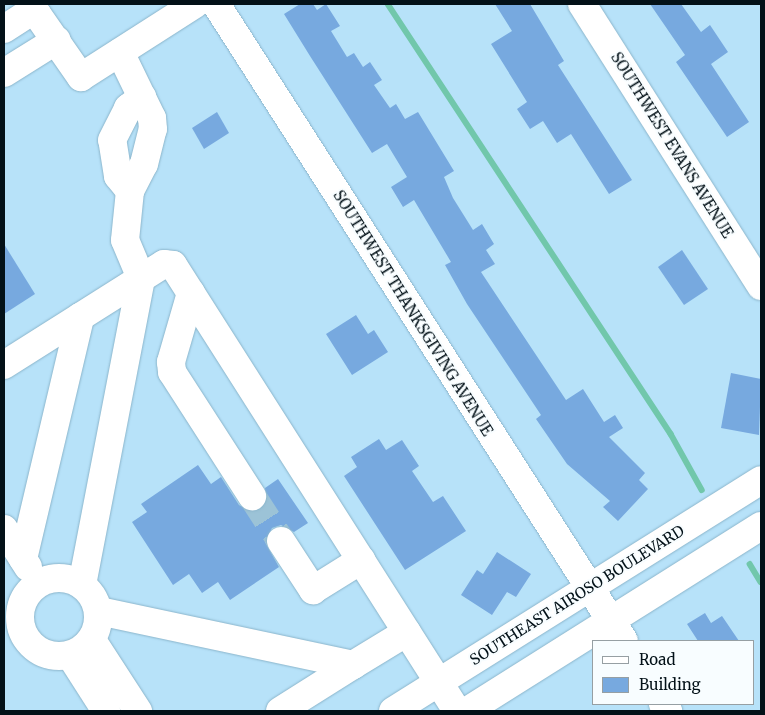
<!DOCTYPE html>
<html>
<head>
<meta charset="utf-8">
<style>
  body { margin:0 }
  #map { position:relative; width:765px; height:715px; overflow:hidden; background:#b7e2f9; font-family:Merriweather,serif }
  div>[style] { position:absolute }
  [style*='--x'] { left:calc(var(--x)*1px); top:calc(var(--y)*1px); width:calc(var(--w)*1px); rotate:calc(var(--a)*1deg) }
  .stream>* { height:5.5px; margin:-2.75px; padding:0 2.75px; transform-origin:2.75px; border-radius:2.75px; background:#71c7ab }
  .building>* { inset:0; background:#77a9df }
  .minor-tunnel>* { height:28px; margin-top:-14px; transform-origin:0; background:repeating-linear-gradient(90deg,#9cc3d7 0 28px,transparent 0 42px) }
  .roads { filter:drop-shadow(0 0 1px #8bb5cb) drop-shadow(0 0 1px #8bb5cb) }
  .minor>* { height:28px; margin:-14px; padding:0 14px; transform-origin:14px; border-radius:14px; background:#fff }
  .minor>.ring { margin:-14px; padding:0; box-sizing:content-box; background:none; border:28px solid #fff; border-radius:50% }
  .major>* { height:28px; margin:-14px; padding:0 14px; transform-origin:14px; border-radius:14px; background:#fff }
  span { translate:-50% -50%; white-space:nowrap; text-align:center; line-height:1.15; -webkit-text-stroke:4px #f8fdff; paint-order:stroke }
  .street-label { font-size:15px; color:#031118 }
  .frame { position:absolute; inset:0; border:5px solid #031118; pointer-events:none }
  .legend { position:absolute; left:592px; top:640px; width:162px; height:65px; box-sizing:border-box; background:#f8fdff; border:1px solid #969fa3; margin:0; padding:6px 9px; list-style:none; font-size:15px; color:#031118 }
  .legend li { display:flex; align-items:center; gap:10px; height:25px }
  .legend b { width:25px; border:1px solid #969fa3 }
</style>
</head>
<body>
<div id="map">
  <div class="stream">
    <div style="--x:388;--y:4;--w:515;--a:56.65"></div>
    <div style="--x:671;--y:434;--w:64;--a:61"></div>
    <div style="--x:750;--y:564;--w:21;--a:59"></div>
  </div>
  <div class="building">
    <div style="clip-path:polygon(300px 4px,313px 4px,317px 10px,326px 4px,340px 26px,331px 31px,347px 57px,354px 53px,363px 67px,370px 62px,382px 80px,374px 85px,390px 108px,396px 104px,405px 119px,418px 112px,454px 171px,444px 177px,453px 198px,473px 230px,482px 224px,494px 244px,486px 250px,495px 264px,481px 272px,566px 400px,583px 389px,604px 422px,615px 415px,623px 428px,609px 437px,645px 473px,639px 480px,648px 489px,618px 521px,603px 507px,610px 501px,567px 464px,536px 419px,541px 415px,467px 304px,445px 265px,451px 262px,414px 200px,403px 207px,391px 187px,407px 177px,387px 144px,372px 153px,310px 56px,284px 14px)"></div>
    <div style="clip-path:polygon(495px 4px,530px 4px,564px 61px,558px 65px,632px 180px,609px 194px,571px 134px,557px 143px,543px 121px,530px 129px,517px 109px,527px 102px,491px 44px,512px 31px)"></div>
    <div style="clip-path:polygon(650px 4px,681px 4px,701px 32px,710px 25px,728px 52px,711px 64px,749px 122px,727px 137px,676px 62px,685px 55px)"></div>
    <div style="clip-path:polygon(217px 112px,229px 133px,204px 149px,192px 128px)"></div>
    <div style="clip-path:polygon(4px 244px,35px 294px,4px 314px)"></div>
    <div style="clip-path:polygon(682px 250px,708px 289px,684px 305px,658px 267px)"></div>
    <div style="clip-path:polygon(356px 315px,368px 334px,374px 330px,388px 352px,352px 375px,326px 334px)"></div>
    <div style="clip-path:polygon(731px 373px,761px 379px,759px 435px,721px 428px)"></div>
    <div style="clip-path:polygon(379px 439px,386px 450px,402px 440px,419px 466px,412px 471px,433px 502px,443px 496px,466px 531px,405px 570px,344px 476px,357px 467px,351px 457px)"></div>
    <div style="clip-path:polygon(198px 465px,211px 484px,221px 477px,239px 505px,252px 512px,266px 504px,265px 488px,278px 479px,308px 523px,294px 532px,281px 525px,272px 528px,265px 542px,279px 567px,230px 600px,218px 582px,202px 593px,189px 574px,173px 585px,132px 522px,147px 512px,141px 504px)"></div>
    <div style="clip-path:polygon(497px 552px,531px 574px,516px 597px,507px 592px,492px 615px,461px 595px,477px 570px,483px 574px)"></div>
    <div style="clip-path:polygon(705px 613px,711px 623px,722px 616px,739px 641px,698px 641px,687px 624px)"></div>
  </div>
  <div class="minor-tunnel">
    <div style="--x:252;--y:496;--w:54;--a:57.2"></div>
  </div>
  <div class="roads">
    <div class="minor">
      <div style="--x:216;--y:4;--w:756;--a:57.36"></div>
      <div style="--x:582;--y:4;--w:334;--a:57.6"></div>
      <div style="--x:4;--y:29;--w:30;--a:-33"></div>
      <div style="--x:29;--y:13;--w:8;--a:7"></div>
      <div style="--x:37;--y:14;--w:77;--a:55.1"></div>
      <div style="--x:81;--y:77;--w:135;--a:-32.6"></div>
      <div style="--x:4;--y:73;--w:62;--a:-31.9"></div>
      <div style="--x:130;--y:191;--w:19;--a:-129"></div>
      <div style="--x:118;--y:176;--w:36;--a:-99"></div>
      <div style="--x:112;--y:140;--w:36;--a:-63"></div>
      <div style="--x:128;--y:108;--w:18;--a:-38"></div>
      <div style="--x:191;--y:293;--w:72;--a:106.2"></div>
      <div style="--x:171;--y:362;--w:10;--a:84"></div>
      <div style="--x:172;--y:372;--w:148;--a:57.2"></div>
      <div style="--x:4;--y:365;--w:189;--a:-32.3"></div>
      <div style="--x:164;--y:264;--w:9;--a:6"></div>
      <div style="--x:173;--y:265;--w:529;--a:57.51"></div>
      <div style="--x:4;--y:529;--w:45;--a:57.7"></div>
      <div style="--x:281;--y:541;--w:59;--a:56.9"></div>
      <div style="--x:313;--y:590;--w:57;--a:-32"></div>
      <div style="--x:23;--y:559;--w:249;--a:-76.7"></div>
      <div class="ring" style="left:20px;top:578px;width:50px;height:50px"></div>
      <div style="--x:82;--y:585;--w:313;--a:-79.1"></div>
      <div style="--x:141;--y:278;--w:41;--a:-112.8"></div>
      <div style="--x:125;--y:240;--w:49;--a:-84.2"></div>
      <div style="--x:130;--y:191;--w:30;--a:-63"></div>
      <div style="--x:144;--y:164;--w:36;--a:-76"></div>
      <div style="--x:153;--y:129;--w:11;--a:-95"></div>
      <div style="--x:152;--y:118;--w:73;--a:-115.9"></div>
      <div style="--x:99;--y:611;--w:260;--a:12"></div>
      <div style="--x:353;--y:665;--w:63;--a:-31.4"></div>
      <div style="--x:92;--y:640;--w:85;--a:57.1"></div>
      <div style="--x:70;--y:655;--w:67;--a:57.3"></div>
      <div style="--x:663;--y:704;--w:9;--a:54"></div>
      <div style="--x:280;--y:711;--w:86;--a:-32.2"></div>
    </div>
    <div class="major">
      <div style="--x:393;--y:711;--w:434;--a:-32.1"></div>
      <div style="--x:467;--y:711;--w:347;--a:-32.2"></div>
    </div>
  </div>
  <div class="street-label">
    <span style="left:672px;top:145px;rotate:58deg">SOUTHWEST EVANS AVENUE</span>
    <span style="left:413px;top:313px;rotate:58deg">SOUTHWEST THANKSGIVING AVENUE</span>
    <span style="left:577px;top:595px;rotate:-32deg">SOUTHEAST AIROSO BOULEVARD</span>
  </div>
  <div class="frame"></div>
  <ul class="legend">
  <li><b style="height:6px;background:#fff"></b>Road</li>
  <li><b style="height:14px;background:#77a9df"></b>Building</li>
  </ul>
</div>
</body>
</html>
